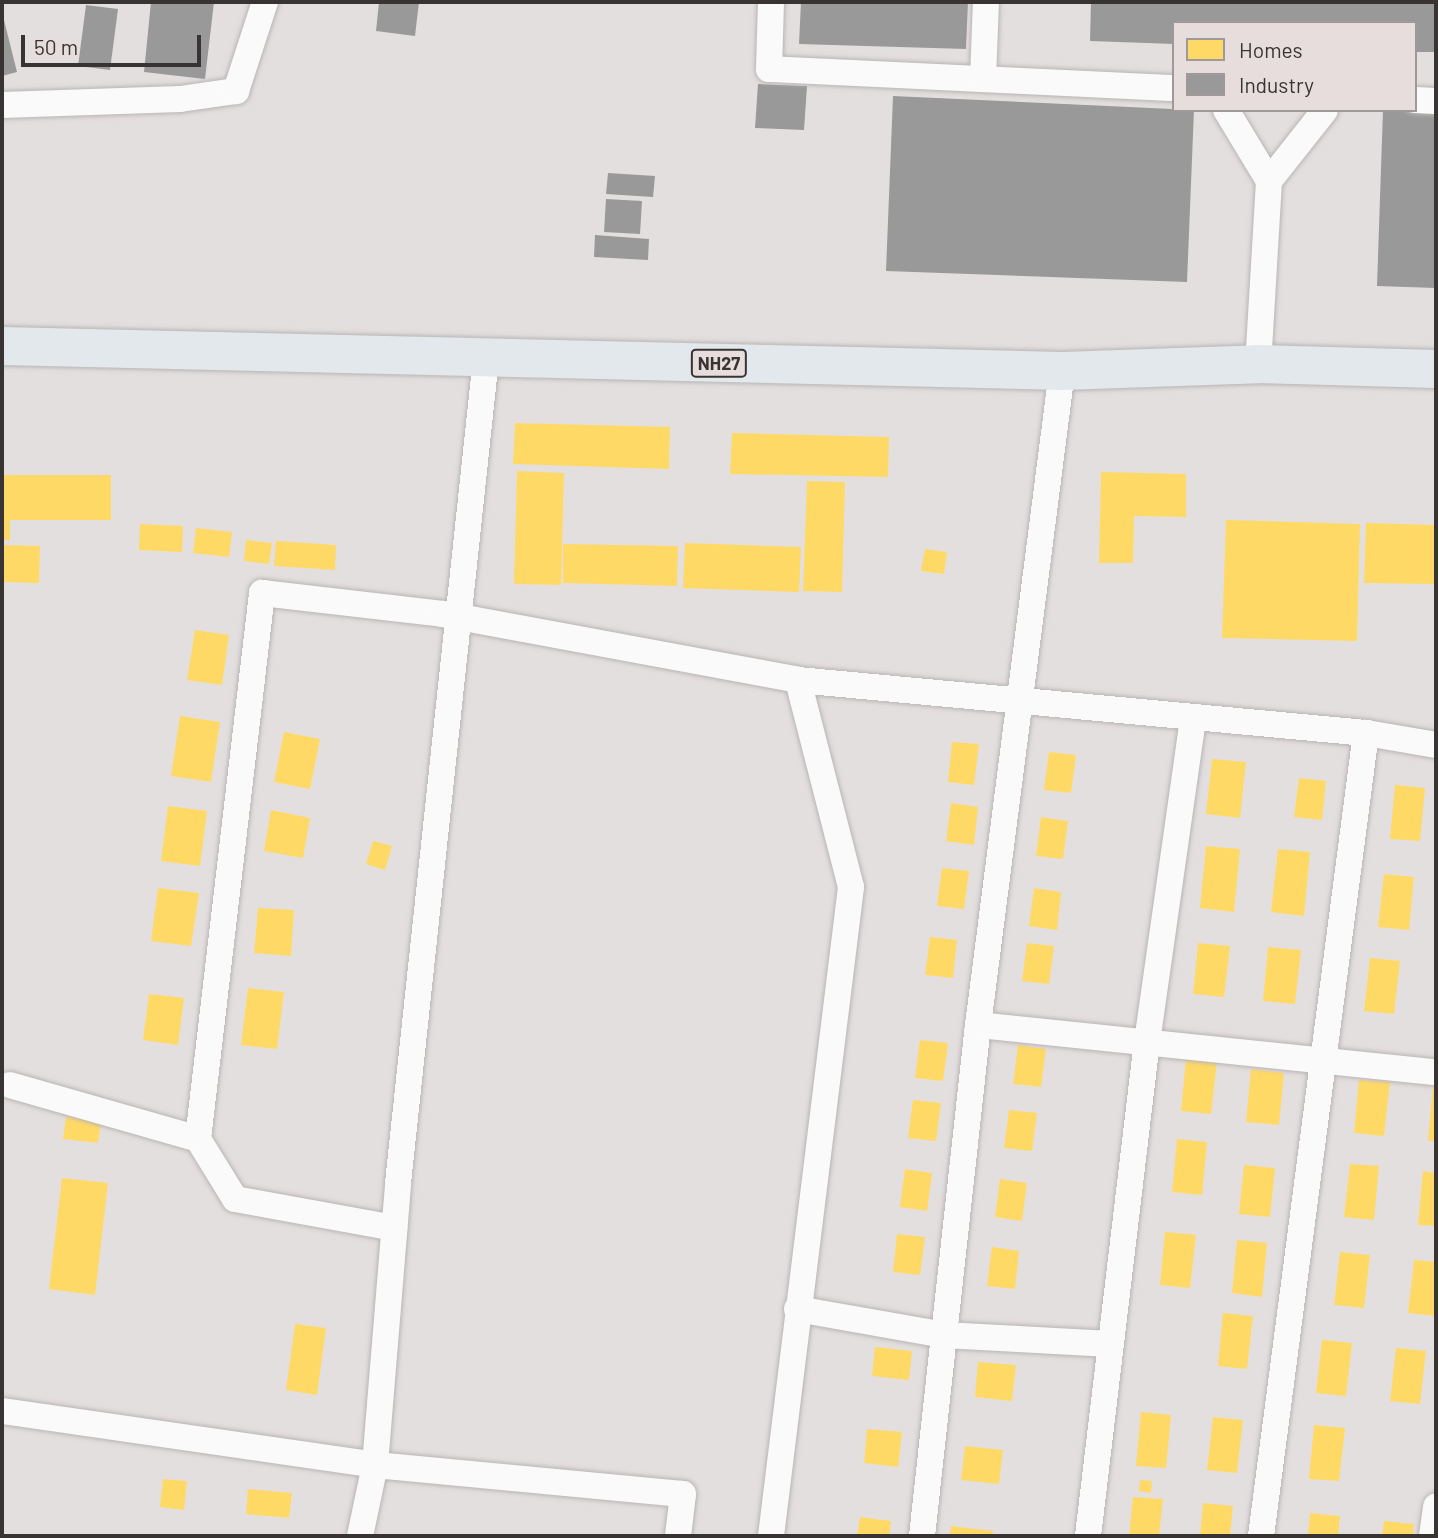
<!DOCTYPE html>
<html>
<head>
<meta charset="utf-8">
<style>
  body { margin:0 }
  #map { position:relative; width:1438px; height:1538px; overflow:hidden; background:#e4dfdf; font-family:Barlow,sans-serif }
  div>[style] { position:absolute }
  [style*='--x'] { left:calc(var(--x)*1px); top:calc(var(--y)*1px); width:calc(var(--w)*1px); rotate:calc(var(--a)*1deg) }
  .homes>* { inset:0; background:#ffd966 }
  .industry>* { inset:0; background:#999 }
  .roads { filter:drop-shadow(0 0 2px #b9b5b5) drop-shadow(0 0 2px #b9b5b5) }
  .street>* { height:26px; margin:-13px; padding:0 13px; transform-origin:13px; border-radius:13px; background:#fbfafa }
  .highway>* { height:38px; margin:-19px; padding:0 19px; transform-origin:19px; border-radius:19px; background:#e3e8ed }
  span { translate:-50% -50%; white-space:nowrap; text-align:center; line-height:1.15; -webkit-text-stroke:7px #e7dddc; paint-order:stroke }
  .shield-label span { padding:2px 5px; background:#e7dddc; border:2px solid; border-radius:5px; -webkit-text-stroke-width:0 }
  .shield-label { font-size:18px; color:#383434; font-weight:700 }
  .frame { position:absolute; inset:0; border:4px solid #383434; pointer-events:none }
  .legend { position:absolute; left:1172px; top:21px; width:245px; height:91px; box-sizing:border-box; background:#e7dddc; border:2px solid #a19999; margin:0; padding:9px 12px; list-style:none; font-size:21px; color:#383434 }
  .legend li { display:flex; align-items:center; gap:14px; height:35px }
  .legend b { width:35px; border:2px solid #a19999 }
  .scale { position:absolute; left:21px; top:35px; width:180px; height:32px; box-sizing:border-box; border:4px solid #383434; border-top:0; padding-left:9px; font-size:21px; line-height:24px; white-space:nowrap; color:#383434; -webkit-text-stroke:5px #e7dddc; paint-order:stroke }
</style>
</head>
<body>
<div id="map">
  <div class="homes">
    <div style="clip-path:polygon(515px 423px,670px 427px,669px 469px,513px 464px)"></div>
    <div style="clip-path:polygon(732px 433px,889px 437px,888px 477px,730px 474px)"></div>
    <div style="clip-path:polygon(517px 471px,564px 473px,561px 585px,514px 584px)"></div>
    <div style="clip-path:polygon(1101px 472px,1186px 474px,1186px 517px,1134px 516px,1133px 563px,1099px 563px)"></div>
    <div style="clip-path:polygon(2px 475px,111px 475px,111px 520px,10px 520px,10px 540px,2px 540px)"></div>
    <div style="clip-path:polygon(807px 481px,845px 482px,842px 592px,803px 591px)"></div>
    <div style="clip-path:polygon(1226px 520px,1360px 524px,1357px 641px,1222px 638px)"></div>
    <div style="clip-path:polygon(1366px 523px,1436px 525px,1435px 584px,1364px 583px)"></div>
    <div style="clip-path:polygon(140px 524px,183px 526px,182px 552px,139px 550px)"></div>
    <div style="clip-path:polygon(196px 528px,232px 532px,229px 557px,193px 553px)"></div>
    <div style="clip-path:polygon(246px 540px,272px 543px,269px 564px,244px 561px)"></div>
    <div style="clip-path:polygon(276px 541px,336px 545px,335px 570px,274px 566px)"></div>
    <div style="clip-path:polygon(685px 543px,801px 547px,799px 592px,683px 588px)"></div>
    <div style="clip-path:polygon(563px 544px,678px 546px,677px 586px,563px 583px)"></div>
    <div style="clip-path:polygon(2px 545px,40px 546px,39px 583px,2px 582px)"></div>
    <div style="clip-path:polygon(925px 549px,947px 552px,944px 574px,921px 571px)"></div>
    <div style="clip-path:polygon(195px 630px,229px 635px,222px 685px,187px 680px)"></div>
    <div style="clip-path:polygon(180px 716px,220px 722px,211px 782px,171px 776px)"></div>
    <div style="clip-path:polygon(284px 732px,320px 739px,310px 789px,274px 782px)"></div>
    <div style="clip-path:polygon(952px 742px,979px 744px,974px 785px,948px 782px)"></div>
    <div style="clip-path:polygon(1049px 752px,1076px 755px,1071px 793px,1044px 790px)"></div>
    <div style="clip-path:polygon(1212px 759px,1246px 762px,1240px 818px,1206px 814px)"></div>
    <div style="clip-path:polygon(1299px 778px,1326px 781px,1322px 820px,1294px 817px)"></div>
    <div style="clip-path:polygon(1395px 785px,1425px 788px,1420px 841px,1390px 839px)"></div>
    <div style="clip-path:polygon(951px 803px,978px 807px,974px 845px,946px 841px)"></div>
    <div style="clip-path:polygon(168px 806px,207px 811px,200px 866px,161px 861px)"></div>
    <div style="clip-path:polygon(271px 810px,310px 818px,303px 858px,264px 851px)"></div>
    <div style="clip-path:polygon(1041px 817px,1068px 821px,1063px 859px,1036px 856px)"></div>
    <div style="clip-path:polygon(373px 841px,392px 846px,385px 870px,366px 864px)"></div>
    <div style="clip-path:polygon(1206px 846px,1240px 849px,1234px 912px,1200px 908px)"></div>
    <div style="clip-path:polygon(1278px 849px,1310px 852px,1304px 916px,1271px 912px)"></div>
    <div style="clip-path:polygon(942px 868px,969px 871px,964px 909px,937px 906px)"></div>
    <div style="clip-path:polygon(1384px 874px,1414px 877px,1409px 930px,1378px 927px)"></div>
    <div style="clip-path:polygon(158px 888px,199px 893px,191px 946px,151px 941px)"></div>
    <div style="clip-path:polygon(1034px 888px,1061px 892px,1057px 930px,1029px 926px)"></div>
    <div style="clip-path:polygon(258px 908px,294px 910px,291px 956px,254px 953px)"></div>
    <div style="clip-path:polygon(930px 937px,957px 940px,953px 978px,925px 975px)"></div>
    <div style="clip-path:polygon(1027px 943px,1054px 946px,1049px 984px,1022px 981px)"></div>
    <div style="clip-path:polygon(1198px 943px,1230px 946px,1224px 997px,1193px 994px)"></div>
    <div style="clip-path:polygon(1268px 947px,1301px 950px,1295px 1004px,1263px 1001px)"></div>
    <div style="clip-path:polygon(1370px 958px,1400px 961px,1394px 1014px,1364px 1011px)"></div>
    <div style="clip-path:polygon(248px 988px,284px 992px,277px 1049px,241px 1045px)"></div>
    <div style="clip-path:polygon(149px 994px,184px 998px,178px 1045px,143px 1040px)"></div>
    <div style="clip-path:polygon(920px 1040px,948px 1043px,943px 1081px,915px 1078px)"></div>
    <div style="clip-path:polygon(1018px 1045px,1046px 1049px,1041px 1087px,1013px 1084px)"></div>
    <div style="clip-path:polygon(1186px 1058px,1217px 1060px,1211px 1114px,1181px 1111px)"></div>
    <div style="clip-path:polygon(1251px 1069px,1284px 1073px,1279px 1125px,1246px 1122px)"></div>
    <div style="clip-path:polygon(1359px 1080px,1390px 1082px,1384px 1136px,1354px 1133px)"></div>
    <div style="clip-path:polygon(1433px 1087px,1436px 1088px,1436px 1141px,1428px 1141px)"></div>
    <div style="clip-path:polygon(913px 1100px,941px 1103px,936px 1141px,908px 1138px)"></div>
    <div style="clip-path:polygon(1009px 1110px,1037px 1113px,1032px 1151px,1004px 1148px)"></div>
    <div style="clip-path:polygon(66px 1117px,101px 1121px,98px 1143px,63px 1139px)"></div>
    <div style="clip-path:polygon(1177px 1139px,1207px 1142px,1202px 1195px,1172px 1192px)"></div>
    <div style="clip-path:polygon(1350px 1164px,1379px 1166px,1374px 1220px,1344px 1217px)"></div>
    <div style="clip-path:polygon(1244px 1165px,1275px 1168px,1270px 1217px,1239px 1214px)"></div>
    <div style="clip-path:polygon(905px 1169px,932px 1173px,927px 1211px,900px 1207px)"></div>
    <div style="clip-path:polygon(1423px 1171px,1436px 1173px,1436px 1226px,1418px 1225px)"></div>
    <div style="clip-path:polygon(62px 1178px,108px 1183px,95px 1295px,49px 1289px)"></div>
    <div style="clip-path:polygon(1000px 1179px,1027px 1183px,1022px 1221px,995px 1217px)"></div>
    <div style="clip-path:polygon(1165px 1232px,1196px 1235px,1190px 1288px,1160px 1285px)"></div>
    <div style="clip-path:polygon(897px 1234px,925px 1237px,920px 1275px,893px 1272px)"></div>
    <div style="clip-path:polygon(1237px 1240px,1267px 1243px,1262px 1297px,1232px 1293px)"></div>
    <div style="clip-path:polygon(992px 1247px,1019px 1251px,1015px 1289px,987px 1286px)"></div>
    <div style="clip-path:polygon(1340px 1252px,1370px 1255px,1364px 1308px,1334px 1305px)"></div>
    <div style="clip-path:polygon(1414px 1260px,1436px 1262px,1436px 1316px,1408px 1313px)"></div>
    <div style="clip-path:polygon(1223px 1313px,1253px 1316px,1247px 1369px,1218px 1366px)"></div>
    <div style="clip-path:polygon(295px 1324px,326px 1328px,317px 1395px,286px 1390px)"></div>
    <div style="clip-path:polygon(1322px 1340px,1352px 1343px,1346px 1396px,1316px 1393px)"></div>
    <div style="clip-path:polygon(875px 1347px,912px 1351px,909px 1380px,872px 1376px)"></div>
    <div style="clip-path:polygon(1396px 1348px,1426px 1351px,1420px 1404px,1390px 1401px)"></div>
    <div style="clip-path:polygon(978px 1362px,1016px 1365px,1012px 1401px,975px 1397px)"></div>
    <div style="clip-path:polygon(1141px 1412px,1171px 1415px,1166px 1468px,1136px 1466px)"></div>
    <div style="clip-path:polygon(1213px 1417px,1243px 1420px,1237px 1473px,1207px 1470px)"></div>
    <div style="clip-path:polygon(1314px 1425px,1345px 1428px,1339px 1481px,1309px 1479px)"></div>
    <div style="clip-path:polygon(867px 1429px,902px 1432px,898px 1467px,864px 1463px)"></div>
    <div style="clip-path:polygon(965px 1446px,1003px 1450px,999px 1484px,961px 1480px)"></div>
    <div style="clip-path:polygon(163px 1479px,187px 1481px,184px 1510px,160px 1507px)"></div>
    <div style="clip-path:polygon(1140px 1480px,1152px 1481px,1151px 1493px,1139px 1491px)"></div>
    <div style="clip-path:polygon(248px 1489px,292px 1493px,289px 1518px,246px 1514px)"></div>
    <div style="clip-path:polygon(1133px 1497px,1163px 1499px,1159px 1536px,1129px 1536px)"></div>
    <div style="clip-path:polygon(1203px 1503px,1233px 1506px,1230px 1536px,1200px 1536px)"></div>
    <div style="clip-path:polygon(1310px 1513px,1340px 1516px,1338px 1536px,1308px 1536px)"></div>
    <div style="clip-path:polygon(860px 1517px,891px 1521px,889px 1536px,857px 1536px)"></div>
    <div style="clip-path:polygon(1384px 1521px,1414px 1524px,1413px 1536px,1382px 1536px)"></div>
    <div style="clip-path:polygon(951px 1526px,993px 1531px,992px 1536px,950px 1536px)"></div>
  </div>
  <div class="industry">
    <div style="clip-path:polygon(151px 2px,214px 2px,205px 79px,144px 72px)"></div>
    <div style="clip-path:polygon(379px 2px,419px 2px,415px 36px,376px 31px)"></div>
    <div style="clip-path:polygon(801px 2px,968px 2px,966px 49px,799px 44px)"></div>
    <div style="clip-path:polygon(1091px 2px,1436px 2px,1436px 52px,1415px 52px,1415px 23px,1174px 23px,1174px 44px,1090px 41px)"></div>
    <div style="clip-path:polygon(86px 5px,118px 9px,110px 70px,78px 66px)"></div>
    <div style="clip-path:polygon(2px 12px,17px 72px,2px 76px)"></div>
    <div style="clip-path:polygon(758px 84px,807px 86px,804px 130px,755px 128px)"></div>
    <div style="clip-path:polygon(893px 96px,1194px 110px,1187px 282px,886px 271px)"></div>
    <div style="clip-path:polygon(1383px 110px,1436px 110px,1436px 288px,1377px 286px)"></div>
    <div style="clip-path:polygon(608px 173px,655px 176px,653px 197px,606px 194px)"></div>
    <div style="clip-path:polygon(606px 199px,642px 201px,640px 234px,604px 232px)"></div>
    <div style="clip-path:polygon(595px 235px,649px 239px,648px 260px,594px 257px)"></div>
  </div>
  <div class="roads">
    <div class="street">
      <div style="--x:771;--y:2;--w:67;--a:91.7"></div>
      <div style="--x:769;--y:69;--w:405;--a:2.7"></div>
      <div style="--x:983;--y:79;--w:77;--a:-87.8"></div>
      <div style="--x:1415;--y:100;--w:21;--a:3"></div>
      <div style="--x:2;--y:105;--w:178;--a:-1.9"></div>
      <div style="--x:180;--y:99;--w:57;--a:-8.1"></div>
      <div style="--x:236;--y:91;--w:94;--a:-72"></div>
      <div style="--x:1226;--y:110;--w:83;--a:58.8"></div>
      <div style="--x:1269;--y:181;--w:183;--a:93.4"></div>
      <div style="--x:1269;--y:181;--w:90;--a:-51.7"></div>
      <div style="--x:978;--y:1025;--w:460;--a:5.9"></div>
      <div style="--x:10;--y:1085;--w:196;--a:16"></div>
      <div style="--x:198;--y:1139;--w:70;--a:58.3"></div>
      <div style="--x:235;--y:1199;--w:162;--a:10.3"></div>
      <div style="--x:198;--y:1139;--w:550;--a:-83.31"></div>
      <div style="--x:262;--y:593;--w:182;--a:6.6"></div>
      <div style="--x:443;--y:614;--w:361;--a:10.5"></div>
      <div style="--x:798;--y:680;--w:570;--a:5.33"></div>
      <div style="--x:1366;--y:733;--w:71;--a:9.7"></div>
      <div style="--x:797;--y:1309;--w:149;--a:10"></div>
      <div style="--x:944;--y:1335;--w:167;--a:3.1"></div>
      <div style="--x:2;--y:1411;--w:377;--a:8.2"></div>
      <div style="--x:375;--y:1465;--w:309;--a:5.4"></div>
      <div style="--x:683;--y:1494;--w:42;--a:96.8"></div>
      <div style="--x:360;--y:1536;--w:73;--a:-78.1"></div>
      <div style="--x:375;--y:1465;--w:283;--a:-85.3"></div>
      <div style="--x:398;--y:1183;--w:830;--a:-83.91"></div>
      <div style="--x:771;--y:1536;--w:654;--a:-82.97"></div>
      <div style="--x:851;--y:887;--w:214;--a:-104.4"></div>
      <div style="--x:922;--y:1536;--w:514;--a:-83.75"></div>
      <div style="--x:978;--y:1025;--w:659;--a:-82.68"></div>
      <div style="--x:1088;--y:1536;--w:498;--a:-83.2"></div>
      <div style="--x:1147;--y:1042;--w:327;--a:-81.9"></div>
      <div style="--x:1261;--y:1536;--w:810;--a:-82.55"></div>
      <div style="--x:1432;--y:1536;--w:30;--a:-82"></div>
    </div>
    <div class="highway">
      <div style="--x:2;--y:346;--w:1060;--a:1.35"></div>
      <div style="--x:1062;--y:371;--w:196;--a:-2"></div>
      <div style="--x:1258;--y:364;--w:178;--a:1.6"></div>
    </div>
  </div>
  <div class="shield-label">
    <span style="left:719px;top:363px">NH27</span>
  </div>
  <div class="frame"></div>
  <ul class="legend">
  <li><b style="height:19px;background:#ffd966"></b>Homes</li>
  <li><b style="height:19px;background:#999"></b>Industry</li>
  </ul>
  <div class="scale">50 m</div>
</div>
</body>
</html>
